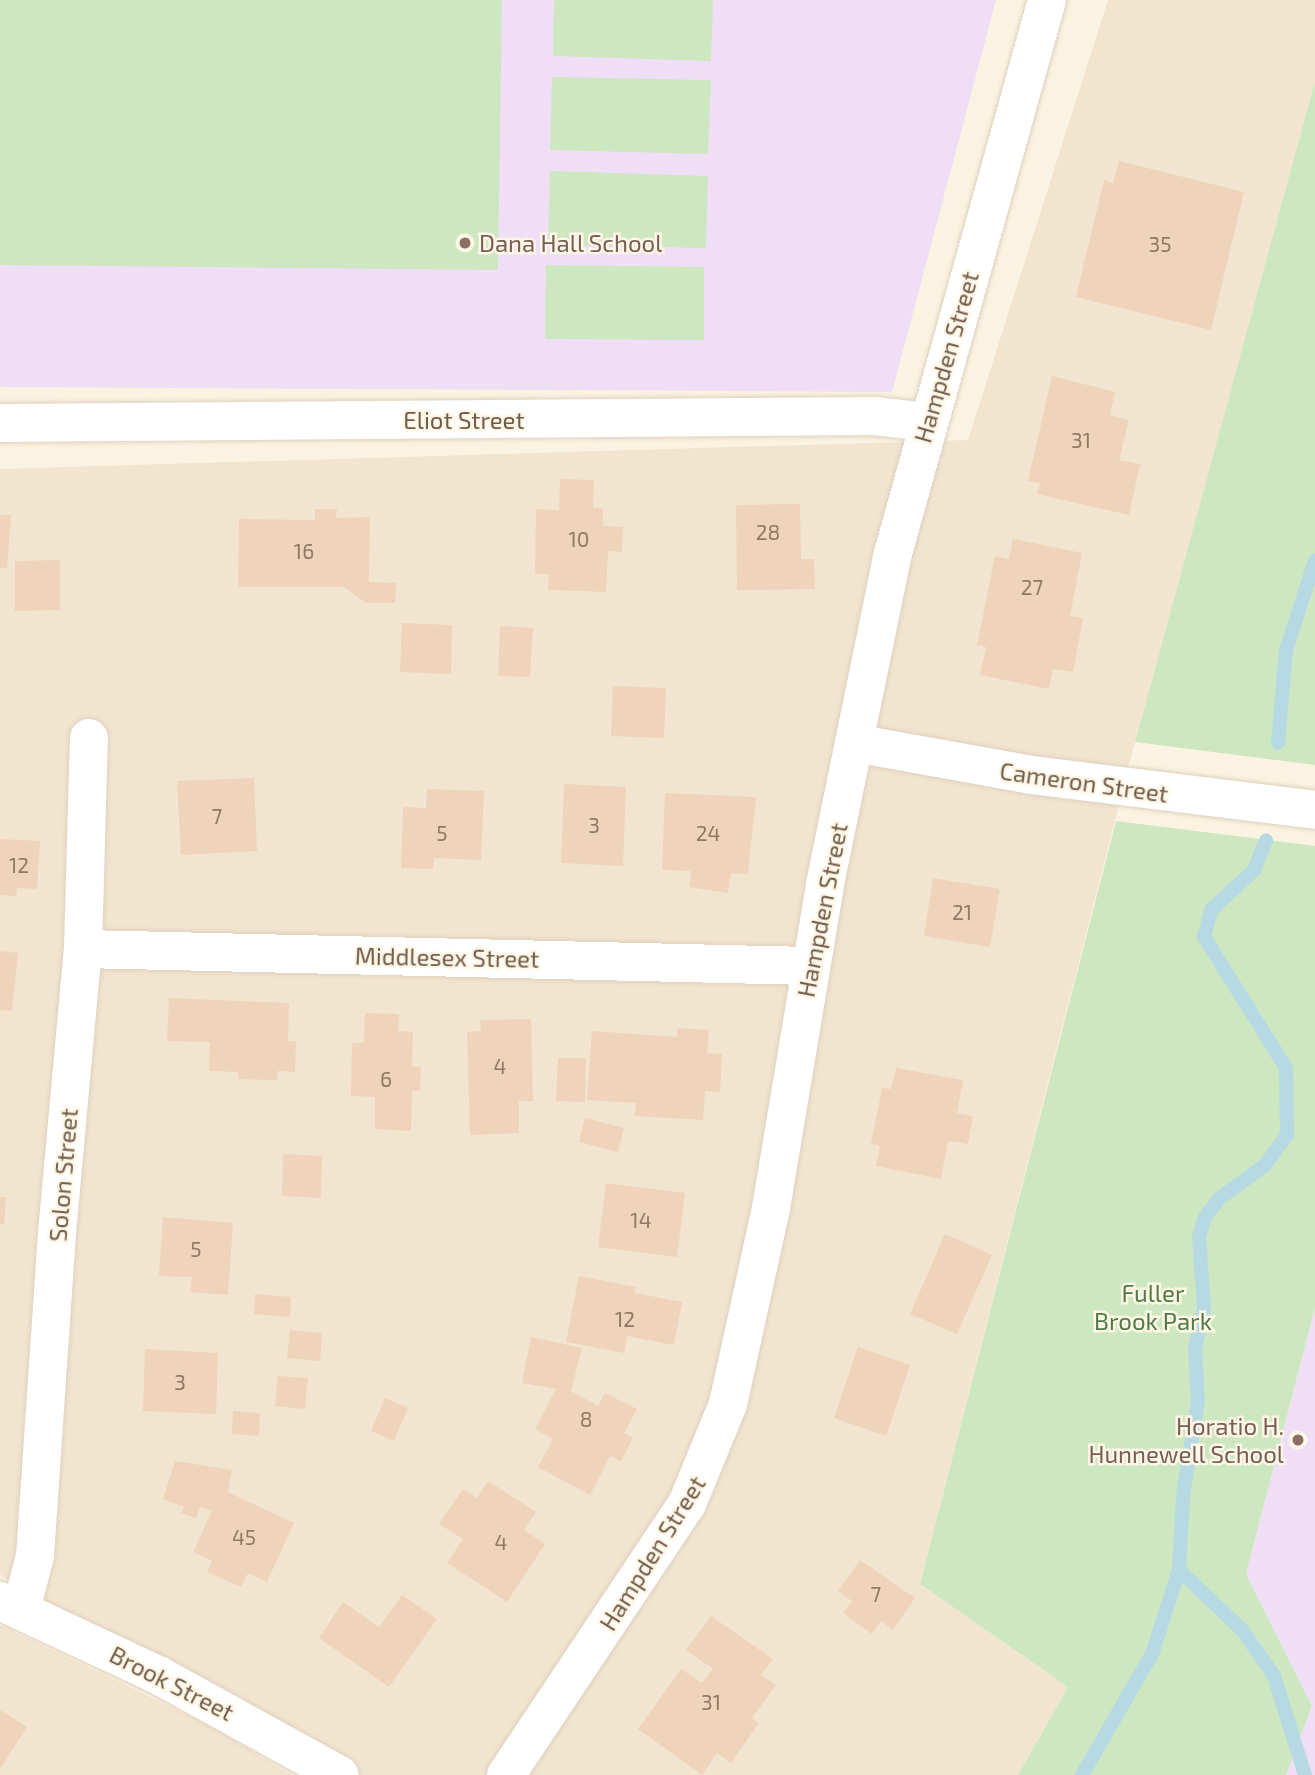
<!DOCTYPE html>
<html>
<head>
<meta charset="utf-8">
<style>
  body { margin:0 }
  #map { position:relative; width:1315px; height:1775px; overflow:hidden; background:#fbf3e1; font-family:"Exo 2",sans-serif }
  div>[style] { position:absolute }
  [style*='--x'] { left:calc(var(--x)*1px); top:calc(var(--y)*1px); width:calc(var(--w)*1px); rotate:calc(var(--a)*1deg) }
  .residential>* { inset:0; background:#f2e5d0 }
  .education>* { inset:0; background:#f0def7 }
  .green>* { inset:0; background:#cde7c1 }
  .stream>* { height:14px; margin:-7px; padding:0 7px; transform-origin:7px; border-radius:7px; background:#b7d9e3 }
  .building>* { inset:0; background:#efd3ba }
  .roads { filter:drop-shadow(0 0 2px #ded0be) drop-shadow(0 0 2px #ded0be) }
  .minor>* { height:38px; margin:-19px; padding:0 19px; transform-origin:19px; border-radius:19px; background:#fff }
  .dots>* { width:19px; height:19px; translate:-50% -50%; box-sizing:border-box; border:4px solid #fef7e7; border-radius:50% }
  span { translate:-50% -50%; white-space:nowrap; text-align:center; line-height:1.15; -webkit-text-stroke:5px #fef7e7; paint-order:stroke }
  .number-label { font-size:21px; color:#907965 }
  .number-label span { -webkit-text-stroke-width:0 }
  .education-label { font-size:24px; color:#785e54 }
  .left { translate:0 -50%; text-align:left }
  .right { translate:-100% -50%; text-align:right }
  .street-label { font-size:24px; color:#715b49 }
  .park-label { font-size:24px; color:#517b45 }
</style>
</head>
<body>
<div id="map">
  <div class="residential">
    <div style="clip-path:polygon(1108px 0,1315px 0,1315px 81px,1135px 742px,920px 1584px,1068px 1687px,1018px 1775px,350px 1775px,0 1575px,0 469px,968px 440px)"></div>
    <div style="clip-path:polygon(0 1625px,218px 1730px,291px 1775px,0 1775px)"></div>
  </div>
  <div class="education">
    <div style="clip-path:polygon(0 0,996px 0,892px 392px,0 387px)"></div>
    <div style="clip-path:polygon(1315px 1307px,1315px 1775px,1286px 1775px,1312px 1706px,1246px 1574px)"></div>
  </div>
  <div class="green">
    <div style="clip-path:polygon(0 0,502px 0,498px 270px,0 265px)"></div>
    <div style="clip-path:polygon(554px 0,713px 0,711px 61px,553px 56px)"></div>
    <div style="clip-path:polygon(552px 77px,711px 80px,708px 154px,550px 150px)"></div>
    <div style="clip-path:polygon(1315px 81px,1315px 765px,1135px 742px)"></div>
    <div style="clip-path:polygon(550px 171px,708px 176px,706px 248px,548px 245px)"></div>
    <div style="clip-path:polygon(546px 265px,704px 267px,704px 340px,545px 339px)"></div>
    <div style="clip-path:polygon(1116px 821px,1315px 846px,1315px 1307px,1246px 1574px,1312px 1706px,1286px 1775px,1018px 1775px,1068px 1687px,920px 1584px)"></div>
  </div>
  <div class="stream">
    <div style="--x:1278;--y:743;--w:93;--a:-85.1"></div>
    <div style="--x:1286;--y:650;--w:94;--a:-72"></div>
    <div style="--x:1179;--y:1570;--w:88;--a:43.6"></div>
    <div style="--x:1243;--y:1631;--w:55;--a:55.4"></div>
    <div style="--x:1274;--y:1676;--w:104;--a:72.6"></div>
    <div style="--x:1082;--y:1775;--w:140;--a:-60"></div>
    <div style="--x:1152;--y:1654;--w:88;--a:-72.2"></div>
    <div style="--x:1179;--y:1570;--w:75;--a:-86.9"></div>
    <div style="--x:1183;--y:1495;--w:96;--a:-81"></div>
    <div style="--x:1198;--y:1400;--w:51;--a:-93.4"></div>
    <div style="--x:1195;--y:1349;--w:42;--a:-77.6"></div>
    <div style="--x:1204;--y:1308;--w:71;--a:-94"></div>
    <div style="--x:1199;--y:1237;--w:21;--a:-73"></div>
    <div style="--x:1205;--y:1217;--w:24;--a:-52"></div>
    <div style="--x:1220;--y:1198;--w:56;--a:-36.3"></div>
    <div style="--x:1265;--y:1165;--w:37;--a:-54"></div>
    <div style="--x:1287;--y:1135;--w:67;--a:-90.9"></div>
    <div style="--x:1286;--y:1068;--w:155;--a:-122"></div>
    <div style="--x:1204;--y:937;--w:28;--a:-75"></div>
    <div style="--x:1211;--y:910;--w:59;--a:-42.9"></div>
    <div style="--x:1254;--y:870;--w:32;--a:-68"></div>
  </div>
  <div class="building">
    <div style="clip-path:polygon(1119px 161px,1244px 192px,1211px 330px,1076px 297px,1104px 180px,1113px 183px)"></div>
    <div style="clip-path:polygon(1052px 376px,1115px 392px,1110px 415px,1129px 420px,1119px 460px,1140px 464px,1129px 515px,1037px 494px,1040px 483px,1028px 481px)"></div>
    <div style="clip-path:polygon(560px 479px,594px 480px,593px 508px,603px 508px,603px 526px,623px 527px,622px 552px,608px 551px,606px 592px,548px 590px,549px 574px,535px 574px,536px 509px,559px 510px)"></div>
    <div style="clip-path:polygon(800px 504px,801px 559px,814px 559px,815px 589px,737px 590px,736px 505px)"></div>
    <div style="clip-path:polygon(315px 509px,337px 509px,336px 518px,370px 517px,369px 582px,396px 583px,395px 603px,366px 603px,344px 587px,238px 587px,239px 519px,315px 520px)"></div>
    <div style="clip-path:polygon(0 515px,11px 515px,7px 568px,0 568px)"></div>
    <div style="clip-path:polygon(1013px 539px,1082px 553px,1070px 616px,1083px 618px,1073px 672px,1053px 669px,1049px 689px,980px 675px,986px 647px,977px 645px,995px 556px,1009px 559px)"></div>
    <div style="clip-path:polygon(60px 560px,60px 610px,15px 611px,15px 561px)"></div>
    <div style="clip-path:polygon(402px 623px,452px 625px,451px 674px,400px 672px)"></div>
    <div style="clip-path:polygon(500px 626px,533px 628px,530px 677px,498px 676px)"></div>
    <div style="clip-path:polygon(613px 686px,666px 688px,664px 738px,611px 736px)"></div>
    <div style="clip-path:polygon(254px 778px,257px 851px,181px 855px,177px 781px)"></div>
    <div style="clip-path:polygon(564px 784px,626px 787px,623px 866px,561px 863px)"></div>
    <div style="clip-path:polygon(427px 789px,484px 791px,481px 860px,434px 858px,433px 869px,401px 868px,403px 807px,426px 808px)"></div>
    <div style="clip-path:polygon(665px 793px,756px 797px,748px 874px,731px 873px,728px 893px,689px 887px,691px 871px,662px 870px)"></div>
    <div style="clip-path:polygon(0 839px,40px 841px,37px 889px,17px 888px,16px 896px,0 895px)"></div>
    <div style="clip-path:polygon(933px 878px,1000px 889px,990px 947px,924px 936px)"></div>
    <div style="clip-path:polygon(0 951px,18px 953px,12px 1011px,0 1010px)"></div>
    <div style="clip-path:polygon(169px 998px,289px 1003px,288px 1041px,296px 1041px,295px 1072px,278px 1071px,277px 1080px,238px 1079px,238px 1072px,209px 1071px,210px 1042px,167px 1041px)"></div>
    <div style="clip-path:polygon(365px 1013px,399px 1014px,398px 1031px,413px 1032px,412px 1067px,421px 1067px,420px 1090px,412px 1091px,411px 1131px,375px 1129px,375px 1097px,351px 1096px,352px 1043px,364px 1043px)"></div>
    <div style="clip-path:polygon(531px 1019px,533px 1101px,519px 1101px,519px 1133px,470px 1135px,467px 1032px,481px 1031px,480px 1020px)"></div>
    <div style="clip-path:polygon(677px 1028px,709px 1030px,707px 1053px,722px 1054px,720px 1092px,705px 1091px,703px 1120px,635px 1116px,636px 1103px,587px 1100px,592px 1031px,677px 1037px)"></div>
    <div style="clip-path:polygon(558px 1058px,586px 1058px,585px 1102px,556px 1101px)"></div>
    <div style="clip-path:polygon(896px 1068px,963px 1080px,957px 1113px,973px 1116px,968px 1144px,948px 1141px,941px 1179px,876px 1166px,880px 1146px,871px 1144px,882px 1088px,891px 1089px)"></div>
    <div style="clip-path:polygon(585px 1118px,624px 1128px,618px 1152px,579px 1142px)"></div>
    <div style="clip-path:polygon(283px 1154px,322px 1156px,321px 1198px,282px 1196px)"></div>
    <div style="clip-path:polygon(606px 1183px,685px 1193px,677px 1257px,598px 1247px)"></div>
    <div style="clip-path:polygon(0 1197px,6px 1197px,4px 1225px,0 1224px)"></div>
    <div style="clip-path:polygon(163px 1217px,233px 1223px,228px 1295px,190px 1292px,192px 1277px,159px 1276px)"></div>
    <div style="clip-path:polygon(945px 1234px,992px 1255px,957px 1334px,910px 1314px)"></div>
    <div style="clip-path:polygon(579px 1276px,636px 1287px,635px 1293px,682px 1302px,674px 1345px,627px 1336px,624px 1353px,566px 1342px)"></div>
    <div style="clip-path:polygon(255px 1294px,291px 1297px,290px 1317px,254px 1314px)"></div>
    <div style="clip-path:polygon(290px 1330px,322px 1333px,320px 1361px,287px 1358px)"></div>
    <div style="clip-path:polygon(531px 1337px,582px 1348px,571px 1391px,598px 1406px,605px 1393px,637px 1409px,624px 1433px,633px 1438px,621px 1461px,610px 1456px,590px 1495px,538px 1467px,553px 1439px,535px 1429px,556px 1389px,522px 1383px)"></div>
    <div style="clip-path:polygon(858px 1347px,910px 1365px,886px 1436px,834px 1418px)"></div>
    <div style="clip-path:polygon(145px 1349px,218px 1353px,216px 1414px,143px 1411px)"></div>
    <div style="clip-path:polygon(278px 1376px,308px 1378px,305px 1409px,275px 1406px)"></div>
    <div style="clip-path:polygon(385px 1398px,408px 1408px,394px 1441px,371px 1431px)"></div>
    <div style="clip-path:polygon(233px 1411px,260px 1413px,259px 1436px,232px 1434px)"></div>
    <div style="clip-path:polygon(175px 1461px,232px 1470px,228px 1492px,294px 1523px,267px 1582px,248px 1573px,241px 1587px,207px 1572px,212px 1561px,193px 1552px,212px 1511px,200px 1507px,196px 1518px,181px 1513px,184px 1507px,163px 1499px)"></div>
    <div style="clip-path:polygon(488px 1481px,536px 1512px,524px 1530px,545px 1544px,507px 1602px,447px 1563px,463px 1539px,439px 1524px,463px 1489px,477px 1498px)"></div>
    <div style="clip-path:polygon(860px 1560px,915px 1598px,893px 1630px,881px 1621px,872px 1634px,843px 1613px,852px 1601px,838px 1591px)"></div>
    <div style="clip-path:polygon(402px 1595px,437px 1619px,389px 1687px,319px 1638px,343px 1602px,379px 1627px)"></div>
    <div style="clip-path:polygon(711px 1616px,773px 1659px,761px 1675px,776px 1685px,752px 1718px,759px 1723px,731px 1763px,717px 1753px,702px 1775px,638px 1729px,681px 1669px,702px 1683px,713px 1669px,686px 1650px)"></div>
    <div style="clip-path:polygon(0 1710px,27px 1727px,0 1769px)"></div>
  </div>
  <div class="roads">
    <div class="minor">
      <div style="--x:0;--y:423;--w:874;--a:-0.46"></div>
      <div style="--x:874;--y:416;--w:53;--a:6.5"></div>
      <div style="--x:854;--y:743;--w:180;--a:10.2"></div>
      <div style="--x:1031;--y:775;--w:286;--a:7"></div>
      <div style="--x:83;--y:949;--w:727;--a:1.34"></div>
      <div style="--x:0;--y:1601;--w:177;--a:25.1"></div>
      <div style="--x:160;--y:1676;--w:205;--a:28.9"></div>
      <div style="--x:21;--y:1610;--w:56;--a:-75.5"></div>
      <div style="--x:35;--y:1556;--w:324;--a:-86.1"></div>
      <div style="--x:57;--y:1233;--w:285;--a:-84.8"></div>
      <div style="--x:83;--y:949;--w:211;--a:-88.4"></div>
      <div style="--x:506;--y:1775;--w:326;--a:-56.3"></div>
      <div style="--x:687;--y:1504;--w:108;--a:-67.7"></div>
      <div style="--x:728;--y:1404;--w:201;--a:-77.6"></div>
      <div style="--x:771;--y:1208;--w:328;--a:-80.5"></div>
      <div style="--x:825;--y:884;--w:334;--a:-78.4"></div>
      <div style="--x:892;--y:557;--w:578;--a:-74.45"></div>
    </div>
  </div>
  <div class="dots">
    <div style="left:465px;top:243px;background:#8d6e63"></div>
    <div style="left:1298px;top:1440px;background:#8d6e63"></div>
  </div>
  <div class="number-label">
    <span style="left:1160px;top:244px">35</span>
    <span style="left:1081px;top:440px">31</span>
    <span style="left:768px;top:532px">28</span>
    <span style="left:579px;top:539px">10</span>
    <span style="left:304px;top:551px">16</span>
    <span style="left:1032px;top:587px">27</span>
    <span style="left:217px;top:816px">7</span>
    <span style="left:594px;top:825px">3</span>
    <span style="left:442px;top:833px">5</span>
    <span style="left:708px;top:833px">24</span>
    <span style="left:19px;top:865px">12</span>
    <span style="left:962px;top:912px">21</span>
    <span style="left:500px;top:1066px">4</span>
    <span style="left:386px;top:1079px">6</span>
    <span style="left:641px;top:1220px">14</span>
    <span style="left:196px;top:1249px">5</span>
    <span style="left:625px;top:1319px">12</span>
    <span style="left:180px;top:1382px">3</span>
    <span style="left:586px;top:1419px">8</span>
    <span style="left:244px;top:1537px">45</span>
    <span style="left:501px;top:1542px">4</span>
    <span style="left:876px;top:1594px">7</span>
    <span style="left:711px;top:1702px">31</span>
  </div>
  <div class="education-label">
    <span class="left" style="left:479px;top:243px">Dana Hall School</span>
    <span class="right" style="left:1284px;top:1440px">Horatio H.<br>Hunnewell School</span>
  </div>
  <div class="street-label">
    <span style="left:946px;top:357px;rotate:-74deg">Hampden Street</span>
    <span style="left:464px;top:420px">Eliot Street</span>
    <span style="left:1084px;top:782px;rotate:8deg">Cameron Street</span>
    <span style="left:822px;top:910px;rotate:-79deg">Hampden Street</span>
    <span style="left:447px;top:957px;rotate:1deg">Middlesex Street</span>
    <span style="left:63px;top:1175px;rotate:-85deg">Solon Street</span>
    <span style="left:652px;top:1553px;rotate:-58deg">Hampden Street</span>
    <span style="left:172px;top:1683px;rotate:27deg">Brook Street</span>
  </div>
  <div class="park-label">
    <span style="left:1153px;top:1307px">Fuller<br>Brook Park</span>
  </div>
</div>
</body>
</html>
